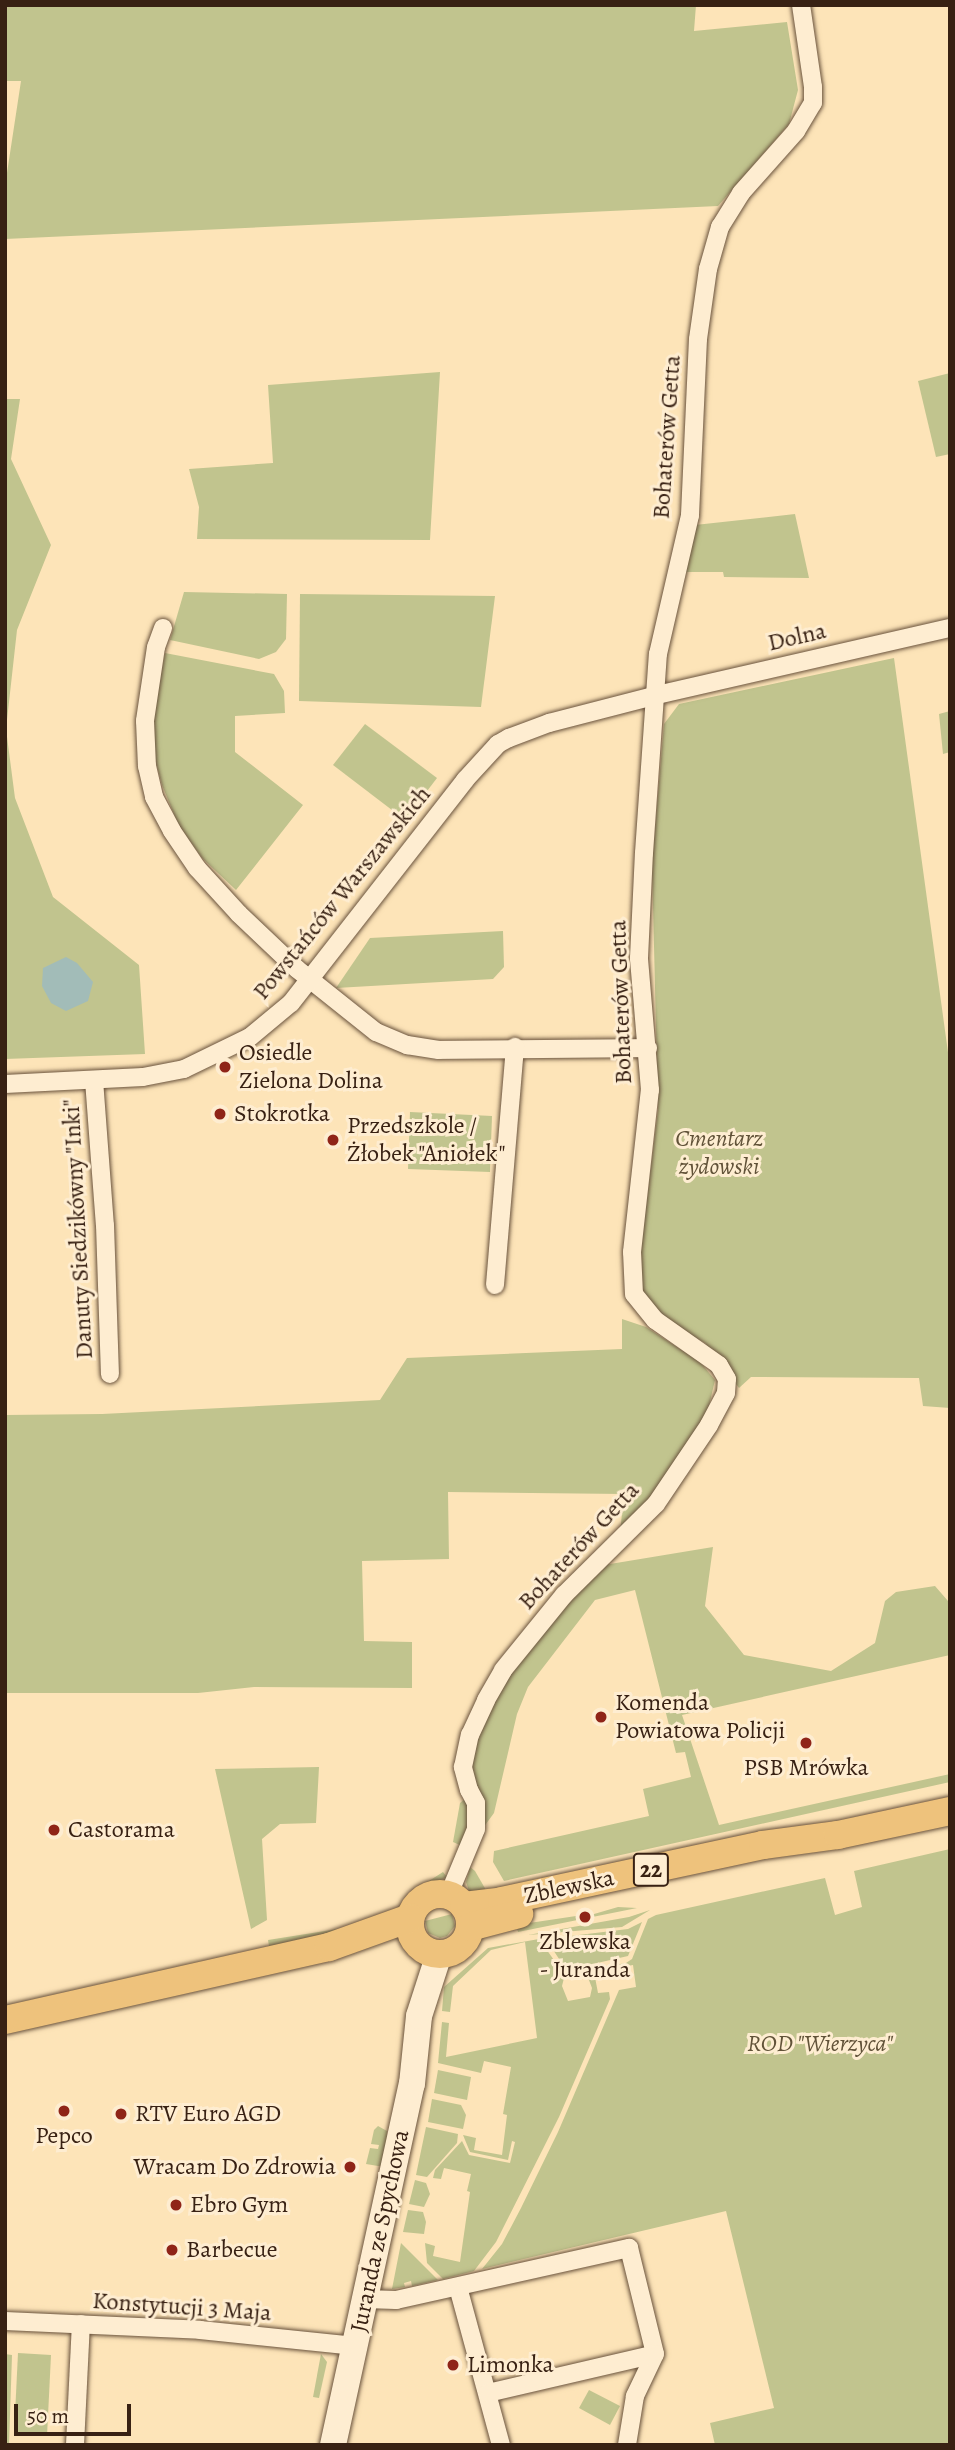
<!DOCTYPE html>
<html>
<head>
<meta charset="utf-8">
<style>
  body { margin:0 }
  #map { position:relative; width:955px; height:2450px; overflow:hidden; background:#fde4b8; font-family:Alegreya,serif }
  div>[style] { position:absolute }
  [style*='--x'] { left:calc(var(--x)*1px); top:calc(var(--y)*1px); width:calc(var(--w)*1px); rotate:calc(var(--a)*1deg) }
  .green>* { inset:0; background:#c1c48e }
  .water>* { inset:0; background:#a2bcb8 }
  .roads { filter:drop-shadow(0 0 2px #69523c) drop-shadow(0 0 2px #69523c) }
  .street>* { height:18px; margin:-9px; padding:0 9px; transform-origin:9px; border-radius:9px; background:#feedd1 }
  .secondary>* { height:26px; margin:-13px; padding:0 13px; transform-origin:13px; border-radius:13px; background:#feedd1 }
  .primary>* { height:28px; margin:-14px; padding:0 14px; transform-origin:14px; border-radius:14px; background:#eec27c }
  .primary>.ring { margin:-14px; padding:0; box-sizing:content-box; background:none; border:28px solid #eec27c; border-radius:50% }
  .dots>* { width:19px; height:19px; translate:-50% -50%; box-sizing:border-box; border:4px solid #feedd1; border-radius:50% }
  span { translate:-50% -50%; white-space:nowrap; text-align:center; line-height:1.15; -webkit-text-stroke:6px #feedd1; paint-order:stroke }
  .shield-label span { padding:2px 5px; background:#feedd1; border:2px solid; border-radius:5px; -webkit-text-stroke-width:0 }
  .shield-label { font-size:23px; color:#382113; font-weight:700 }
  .street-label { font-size:24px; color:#382113 }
  .poi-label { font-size:24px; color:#382113 }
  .left { translate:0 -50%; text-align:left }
  .right { translate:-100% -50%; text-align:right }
  .park-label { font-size:24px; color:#615238; font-style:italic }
  .frame { position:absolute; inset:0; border:7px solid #382113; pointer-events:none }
  .scale { position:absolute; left:14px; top:2404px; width:117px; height:32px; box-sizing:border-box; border:4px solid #382113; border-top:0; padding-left:9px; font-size:21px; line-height:24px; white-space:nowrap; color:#382113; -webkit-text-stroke:5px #feedd1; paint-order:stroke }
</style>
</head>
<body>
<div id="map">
  <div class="green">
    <div style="clip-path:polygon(5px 5px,696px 5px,694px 31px,787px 22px,798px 90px,789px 124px,718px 206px,5px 239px,5px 186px,21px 81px,5px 81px)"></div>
    <div style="clip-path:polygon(440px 372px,430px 540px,197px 539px,199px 507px,189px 469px,273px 463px,268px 385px)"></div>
    <div style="clip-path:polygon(950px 373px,950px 454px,936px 457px,918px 381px)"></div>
    <div style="clip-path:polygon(5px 399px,20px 399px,11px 459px,51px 545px,17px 630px,6px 729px,15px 798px,53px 897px,139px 965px,145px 1054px,5px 1059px)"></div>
    <div style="clip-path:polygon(795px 514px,809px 578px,724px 577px,723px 572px,684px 572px,695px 525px)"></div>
    <div style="clip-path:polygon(184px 592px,287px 594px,286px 639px,276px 652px,259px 659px,170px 640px)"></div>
    <div style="clip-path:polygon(300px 594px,495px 596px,481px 707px,299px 701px)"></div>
    <div style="clip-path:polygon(165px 653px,274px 674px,284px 691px,285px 713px,235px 716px,235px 752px,303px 805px,236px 890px,202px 858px,178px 824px,162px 785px,154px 755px,152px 720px)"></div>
    <div style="clip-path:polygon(894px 658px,950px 1067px,950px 1408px,923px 1406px,919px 1378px,751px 1377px,739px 1388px,705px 1343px,660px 1317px,641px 1293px,640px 1255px,658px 1110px,652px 864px,664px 724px,679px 704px)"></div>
    <div style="clip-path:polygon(950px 711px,950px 752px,943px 754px,939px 714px)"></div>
    <div style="clip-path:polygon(365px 724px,437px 778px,405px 820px,333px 765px)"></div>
    <div style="clip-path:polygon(503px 931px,504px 967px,493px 979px,336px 988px,370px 938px)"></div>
    <div style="clip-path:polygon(410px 1112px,492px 1116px,490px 1172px,408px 1169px)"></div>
    <div style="clip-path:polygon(622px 1319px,646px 1327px,700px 1362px,715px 1380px,708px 1410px,653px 1496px,620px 1533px,624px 1494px,448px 1492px,449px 1559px,362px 1561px,364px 1641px,412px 1642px,412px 1688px,254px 1687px,198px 1693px,5px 1693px,5px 1415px,102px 1414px,380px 1400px,407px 1358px,622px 1349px)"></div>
    <div style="clip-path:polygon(713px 1547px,705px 1606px,744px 1655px,831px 1671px,875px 1643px,885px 1601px,896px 1592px,935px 1586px,948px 1601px,950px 1612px,950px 1655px,682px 1715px,719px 1825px,950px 1774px,950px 1782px,504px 1881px,493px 1862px,494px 1851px,649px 1816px,643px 1789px,691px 1777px,685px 1752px,676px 1753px,635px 1590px,595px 1600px,528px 1687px,517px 1714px,494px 1813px,483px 1828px,469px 1770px,470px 1757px,507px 1672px,598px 1566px)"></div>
    <div style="clip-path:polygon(319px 1767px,316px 1823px,280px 1824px,262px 1839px,267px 1920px,251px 1929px,215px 1769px)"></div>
    <div style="clip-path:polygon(466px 1798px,471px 1817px,462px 1846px,453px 1842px,460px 1803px)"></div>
    <div style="clip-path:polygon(950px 1849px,950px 2445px,715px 2445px,710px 2423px,774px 2408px,726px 2211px,482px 2269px,502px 2244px,521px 2208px,558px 2132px,619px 1990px,636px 1987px,633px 1965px,594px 1972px,598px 1993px,609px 1992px,610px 1999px,559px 2117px,496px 2242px,474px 2271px,443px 2279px,427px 2263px,425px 2243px,435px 2246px,433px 2256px,460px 2262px,470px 2192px,467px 2191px,471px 2174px,444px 2168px,441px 2179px,433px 2178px,435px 2170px,462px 2141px,469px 2155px,510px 2163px,515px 2142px,512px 2141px,508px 2160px,470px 2152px,463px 2135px,476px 2138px,474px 2150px,502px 2155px,507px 2115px,503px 2114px,511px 2067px,484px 2061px,481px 2073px,438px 2063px,442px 2022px,449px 2023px,446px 2057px,537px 2038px,525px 1942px,491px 1950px,453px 1986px,450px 2012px,442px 2011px,444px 1987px,488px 1948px,539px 1939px,561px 1970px,560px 1975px,576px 1972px,576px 1975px,564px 1978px,562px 1986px,568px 2001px,590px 1997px,592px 1988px,587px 1975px,591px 1974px,591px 1969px,626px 1963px,632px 1959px,648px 1919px,656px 1915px,825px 1878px,835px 1915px,862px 1907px,854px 1871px)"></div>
    <div style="clip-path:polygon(470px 1867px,475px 1871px,490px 1897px,474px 1896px,469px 1891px,466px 1882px)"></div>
    <div style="clip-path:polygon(443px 1872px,447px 1877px,416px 1892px,401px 1909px,398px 1908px,410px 1893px)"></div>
    <div style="clip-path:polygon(618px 1907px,637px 1908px,518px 1932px,516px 1925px,576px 1916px,577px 1919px)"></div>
    <div style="clip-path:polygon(650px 1910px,622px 1927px,528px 1935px,629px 1917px)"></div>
    <div style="clip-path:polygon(452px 1914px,455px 1926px,447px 1936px,440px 1938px,428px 1933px,425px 1921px)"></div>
    <div style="clip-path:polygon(642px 1922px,628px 1956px,575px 1968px,563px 1965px,546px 1939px,628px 1929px)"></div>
    <div style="clip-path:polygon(363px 1925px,296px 1943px,269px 1946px,268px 1940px)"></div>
    <div style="clip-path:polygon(438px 2070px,471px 2077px,467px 2100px,434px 2093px)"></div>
    <div style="clip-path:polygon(432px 2099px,461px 2105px,466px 2115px,463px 2129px,428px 2122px)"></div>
    <div style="clip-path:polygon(378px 2126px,387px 2131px,387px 2152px,382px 2166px,378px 2166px,366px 2164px,370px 2148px,378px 2149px,379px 2145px,371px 2144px,374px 2130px)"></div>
    <div style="clip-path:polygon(426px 2127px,458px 2134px,457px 2143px,427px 2177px,416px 2175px)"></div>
    <div style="clip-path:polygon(415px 2180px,426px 2183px,430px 2194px,424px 2207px,409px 2204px)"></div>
    <div style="clip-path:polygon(408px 2210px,423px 2212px,426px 2222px,424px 2234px,403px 2232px)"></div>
    <div style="clip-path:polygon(401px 2243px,438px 2280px,412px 2286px,411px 2281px,404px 2283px,405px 2287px,392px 2289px)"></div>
    <div style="clip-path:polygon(18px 2353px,51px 2355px,47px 2436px,14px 2435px)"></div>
    <div style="clip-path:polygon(5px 2354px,12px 2355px,9px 2445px,5px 2445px)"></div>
    <div style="clip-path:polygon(321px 2354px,327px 2362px,319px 2398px,313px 2397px)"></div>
    <div style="clip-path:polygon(589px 2390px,620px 2406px,610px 2425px,579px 2408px)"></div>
  </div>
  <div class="water">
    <div style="clip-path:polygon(66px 957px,77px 963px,93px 982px,88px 1001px,66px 1011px,51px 1003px,42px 986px,43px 968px)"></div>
  </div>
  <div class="roads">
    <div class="street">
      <div style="--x:163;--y:628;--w:20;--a:110"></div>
      <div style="--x:156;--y:647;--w:75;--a:98.5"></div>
      <div style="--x:145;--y:721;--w:45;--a:87.5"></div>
      <div style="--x:147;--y:766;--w:32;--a:77"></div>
      <div style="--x:154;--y:797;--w:38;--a:62"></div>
      <div style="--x:172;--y:831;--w:45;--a:56"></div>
      <div style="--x:197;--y:868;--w:62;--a:47.6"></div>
      <div style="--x:239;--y:914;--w:80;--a:43.5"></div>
      <div style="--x:297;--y:969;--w:101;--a:38.6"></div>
      <div style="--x:376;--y:1032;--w:34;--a:23"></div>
      <div style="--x:407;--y:1045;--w:32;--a:9"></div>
      <div style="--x:439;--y:1050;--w:209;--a:-0.5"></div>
      <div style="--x:94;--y:1080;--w:145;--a:85.7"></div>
      <div style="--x:105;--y:1225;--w:149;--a:88.1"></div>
      <div style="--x:5;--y:1084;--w:138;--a:-2.9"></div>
      <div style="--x:143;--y:1077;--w:42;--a:-11"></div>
      <div style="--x:184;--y:1069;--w:73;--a:-25.9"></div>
      <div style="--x:250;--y:1037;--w:53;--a:-39.7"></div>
      <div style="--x:291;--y:1003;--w:283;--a:-52"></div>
      <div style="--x:465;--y:780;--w:49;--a:-47.5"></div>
      <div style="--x:498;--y:744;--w:13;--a:-29"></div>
      <div style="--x:509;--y:738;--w:43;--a:-20.6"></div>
      <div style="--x:549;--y:723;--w:112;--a:-14.5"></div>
      <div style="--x:657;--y:695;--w:301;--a:-12.9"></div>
      <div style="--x:495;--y:1285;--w:239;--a:-85.2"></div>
      <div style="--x:449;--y:1894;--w:70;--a:-67.4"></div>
      <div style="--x:476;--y:1829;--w:26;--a:-90"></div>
      <div style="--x:476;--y:1803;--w:15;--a:-118"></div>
      <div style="--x:469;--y:1790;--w:24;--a:-105"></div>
      <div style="--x:463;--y:1767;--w:33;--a:-78"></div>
      <div style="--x:470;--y:1735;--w:38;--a:-65"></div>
      <div style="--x:486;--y:1700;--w:34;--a:-60"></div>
      <div style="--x:503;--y:1670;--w:97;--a:-50.9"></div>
      <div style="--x:564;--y:1595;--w:129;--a:-44.7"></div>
      <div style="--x:656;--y:1504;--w:95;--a:-56.1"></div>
      <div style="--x:709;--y:1425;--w:36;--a:-62"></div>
      <div style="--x:726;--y:1393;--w:14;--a:-86"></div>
      <div style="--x:727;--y:1379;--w:16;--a:-120"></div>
      <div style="--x:719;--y:1365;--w:78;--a:-144.9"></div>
      <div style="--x:655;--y:1320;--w:33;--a:-129"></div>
      <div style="--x:634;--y:1294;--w:42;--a:-92.7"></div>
      <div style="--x:632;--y:1252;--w:163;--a:-83.7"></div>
      <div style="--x:650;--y:1090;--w:132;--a:-94.8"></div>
      <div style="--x:639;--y:958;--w:105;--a:-87.3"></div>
      <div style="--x:644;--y:853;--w:199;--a:-86"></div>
      <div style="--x:658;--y:654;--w:143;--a:-77"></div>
      <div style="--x:690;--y:515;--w:176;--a:-87.4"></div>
      <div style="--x:698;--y:339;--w:71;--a:-81.9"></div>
      <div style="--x:708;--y:269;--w:44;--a:-74.1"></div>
      <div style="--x:720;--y:227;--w:40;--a:-58"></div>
      <div style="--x:741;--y:193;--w:83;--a:-48.4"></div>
      <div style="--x:796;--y:131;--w:33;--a:-59"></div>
      <div style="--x:813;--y:103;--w:16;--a:-90"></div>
      <div style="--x:813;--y:87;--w:83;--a:-98.3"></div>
      <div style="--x:458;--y:2287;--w:164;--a:74.8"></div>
      <div style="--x:365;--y:2299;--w:31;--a:2"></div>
      <div style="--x:396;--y:2300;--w:239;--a:-12.6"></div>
      <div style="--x:629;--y:2248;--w:109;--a:76.2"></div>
      <div style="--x:655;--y:2354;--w:47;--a:115.5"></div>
      <div style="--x:635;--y:2396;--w:50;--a:99.3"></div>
      <div style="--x:5;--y:2321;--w:195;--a:2.6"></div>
      <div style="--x:200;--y:2330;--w:156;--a:5.9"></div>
      <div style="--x:488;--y:2393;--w:171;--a:-13.1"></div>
      <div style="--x:75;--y:2445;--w:121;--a:-87.2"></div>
    </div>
    <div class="secondary">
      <div style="--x:333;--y:2445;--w:370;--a:-77.7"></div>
      <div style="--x:412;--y:2084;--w:68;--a:-84.1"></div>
      <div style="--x:419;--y:2016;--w:65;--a:-72.1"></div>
    </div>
    <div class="primary">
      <div class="ring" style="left:410px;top:1894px;width:32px;height:32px"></div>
      <div style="--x:464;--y:1906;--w:38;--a:-7"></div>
      <div style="--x:502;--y:1901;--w:267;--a:-12.1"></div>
      <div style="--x:763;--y:1845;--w:76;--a:-7.6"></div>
      <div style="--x:838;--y:1835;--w:115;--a:-12.1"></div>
      <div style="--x:470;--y:1927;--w:51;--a:-14.9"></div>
      <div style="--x:5;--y:2020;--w:332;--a:-12.7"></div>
      <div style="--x:329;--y:1947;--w:86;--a:-19.7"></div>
    </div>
  </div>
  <div class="dots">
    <div style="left:225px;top:1067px;background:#8f2418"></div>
    <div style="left:220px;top:1114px;background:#8f2418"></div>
    <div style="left:333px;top:1140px;background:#8f2418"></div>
    <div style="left:601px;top:1717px;background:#8f2418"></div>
    <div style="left:806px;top:1743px;background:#8f2418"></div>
    <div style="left:54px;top:1830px;background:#8f2418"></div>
    <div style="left:585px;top:1917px;background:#8f2418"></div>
    <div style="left:64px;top:2111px;background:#8f2418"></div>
    <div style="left:121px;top:2114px;background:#8f2418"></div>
    <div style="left:350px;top:2167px;background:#8f2418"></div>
    <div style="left:176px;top:2205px;background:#8f2418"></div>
    <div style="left:172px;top:2250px;background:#8f2418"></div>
    <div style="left:453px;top:2365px;background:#8f2418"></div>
  </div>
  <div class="shield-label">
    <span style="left:651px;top:1870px">22</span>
  </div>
  <div class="street-label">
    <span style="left:667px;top:437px;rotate:-86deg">Bohaterów Getta</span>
    <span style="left:797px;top:637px;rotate:-13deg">Dolna</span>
    <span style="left:342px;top:893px;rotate:-51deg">Powstańców Warszawskich</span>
    <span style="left:621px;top:1002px;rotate:-92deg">Bohaterów Getta</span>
    <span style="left:78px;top:1229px;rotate:-93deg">Danuty Siedzikówny "Inki"</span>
    <span style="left:579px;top:1546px;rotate:-47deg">Bohaterów Getta</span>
    <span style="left:569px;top:1887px;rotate:-12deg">Zblewska</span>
    <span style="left:380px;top:2231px;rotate:-78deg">Juranda ze Spychowa</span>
    <span style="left:182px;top:2307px;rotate:4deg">Konstytucji 3 Maja</span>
  </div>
  <div class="poi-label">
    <span class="left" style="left:239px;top:1067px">Osiedle<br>Zielona Dolina</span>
    <span class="left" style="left:234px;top:1114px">Stokrotka</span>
    <span class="left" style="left:347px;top:1140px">Przedszkole /<br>Żłobek "Aniołek"</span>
    <span class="left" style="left:615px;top:1717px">Komenda<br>Powiatowa Policji</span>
    <span style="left:806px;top:1768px">PSB Mrówka</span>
    <span class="left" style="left:68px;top:1830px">Castorama</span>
    <span style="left:585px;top:1956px">Zblewska<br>- Juranda</span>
    <span class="left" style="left:135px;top:2114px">RTV Euro AGD</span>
    <span style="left:64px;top:2136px">Pepco</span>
    <span class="right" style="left:336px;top:2167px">Wracam Do Zdrowia</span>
    <span class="left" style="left:190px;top:2205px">Ebro Gym</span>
    <span class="left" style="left:186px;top:2250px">Barbecue</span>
    <span class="left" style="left:467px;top:2365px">Limonka</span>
  </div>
  <div class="park-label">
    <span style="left:719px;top:1153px">Cmentarz<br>żydowski</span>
    <span style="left:820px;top:2044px">ROD "Wierzyca"</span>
  </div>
  <div class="frame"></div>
  <div class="scale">50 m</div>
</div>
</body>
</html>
